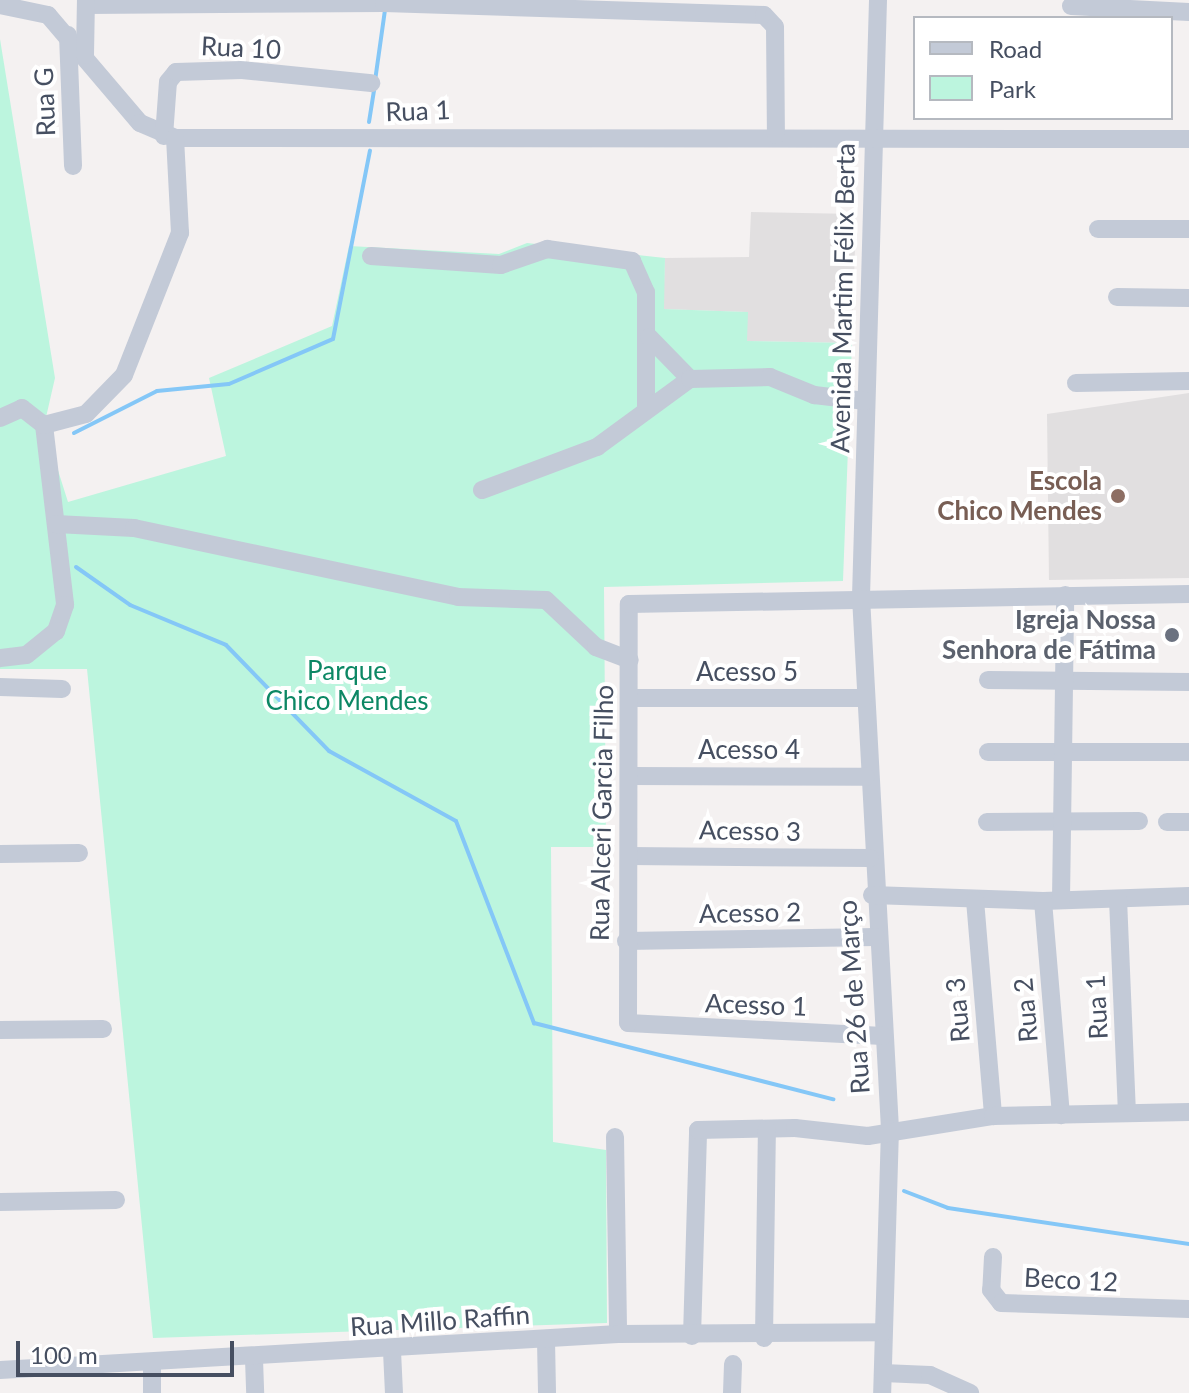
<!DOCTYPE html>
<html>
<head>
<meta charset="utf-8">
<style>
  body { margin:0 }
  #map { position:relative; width:1189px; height:1393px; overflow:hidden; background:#f4f1f1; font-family:Lato,sans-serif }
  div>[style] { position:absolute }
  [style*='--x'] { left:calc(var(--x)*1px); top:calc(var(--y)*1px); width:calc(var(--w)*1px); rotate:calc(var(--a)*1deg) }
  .education>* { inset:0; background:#e1dfe0 }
  .green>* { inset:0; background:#bcf5de }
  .stream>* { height:4px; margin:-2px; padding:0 2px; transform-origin:2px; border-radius:2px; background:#84c7f7 }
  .minor>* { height:18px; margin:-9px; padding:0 9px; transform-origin:9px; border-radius:9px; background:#c3cad7 }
  .dots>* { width:22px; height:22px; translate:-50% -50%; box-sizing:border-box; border:4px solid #fff; border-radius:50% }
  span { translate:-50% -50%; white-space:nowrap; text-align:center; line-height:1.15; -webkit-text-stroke:8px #fff; paint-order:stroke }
  .street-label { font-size:26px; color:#464f61 }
  .education-label { font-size:26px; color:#785e54; font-weight:700 }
  .right { translate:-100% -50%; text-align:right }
  .worship-label { font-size:26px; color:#5b616d; font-weight:700 }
  .park-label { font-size:26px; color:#0c8764 }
  .legend { position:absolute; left:913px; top:16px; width:260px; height:104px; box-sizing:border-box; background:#fff; border:2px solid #b5b9c0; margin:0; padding:10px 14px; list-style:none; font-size:24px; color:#464f61 }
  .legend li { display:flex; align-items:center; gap:16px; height:40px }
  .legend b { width:40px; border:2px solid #b5b9c0 }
  .scale { position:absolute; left:16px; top:1341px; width:218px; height:36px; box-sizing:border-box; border:4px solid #464f61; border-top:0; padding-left:10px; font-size:24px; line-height:28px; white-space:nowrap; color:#464f61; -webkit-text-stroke:6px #fff; paint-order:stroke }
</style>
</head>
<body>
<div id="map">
  <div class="education">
    <div style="clip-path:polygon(751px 212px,856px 214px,852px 343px,747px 341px,747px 312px,663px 309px,665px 258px,749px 257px)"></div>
    <div style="clip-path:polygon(1189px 393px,1189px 578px,1049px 580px,1047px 414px)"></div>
  </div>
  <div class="green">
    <div style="clip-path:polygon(0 39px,55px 378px,44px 426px,68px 502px,226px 456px,209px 378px,332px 326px,349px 246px,499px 254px,527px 243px,665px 258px,664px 309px,748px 312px,747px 341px,852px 343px,843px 581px,604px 587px,606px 847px,551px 847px,553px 1142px,606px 1150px,607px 1323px,153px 1338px,87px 669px,0 669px)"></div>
  </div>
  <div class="stream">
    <div style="--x:375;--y:81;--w:72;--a:-82"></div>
    <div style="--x:369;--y:122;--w:32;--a:-81"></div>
    <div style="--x:74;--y:433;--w:93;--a:-26.8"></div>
    <div style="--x:157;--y:391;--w:72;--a:-5.6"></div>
    <div style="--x:229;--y:384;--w:113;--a:-23.4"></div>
    <div style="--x:333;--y:339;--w:192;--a:-78.9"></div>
    <div style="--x:76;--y:567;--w:66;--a:35.1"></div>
    <div style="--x:130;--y:605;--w:104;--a:22.6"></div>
    <div style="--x:226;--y:645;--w:148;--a:45.8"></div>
    <div style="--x:329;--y:751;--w:145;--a:28.9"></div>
    <div style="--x:456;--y:821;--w:217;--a:68.9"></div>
    <div style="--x:534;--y:1023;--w:309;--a:14.3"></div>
    <div style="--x:904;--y:1191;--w:47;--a:21.1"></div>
    <div style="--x:948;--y:1208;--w:244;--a:8.5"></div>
  </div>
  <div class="minor">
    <div style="--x:878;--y:0;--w:597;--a:91.63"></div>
    <div style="--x:861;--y:597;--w:533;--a:86.88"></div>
    <div style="--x:890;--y:1129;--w:264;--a:91.7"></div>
    <div style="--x:0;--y:5;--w:49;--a:11.8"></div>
    <div style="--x:48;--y:15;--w:142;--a:49.6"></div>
    <div style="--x:140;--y:123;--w:38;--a:23"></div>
    <div style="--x:175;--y:138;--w:1014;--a:0.06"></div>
    <div style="--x:86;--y:5;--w:298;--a:-0.4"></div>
    <div style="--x:384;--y:3;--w:380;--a:1.8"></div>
    <div style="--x:764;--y:15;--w:16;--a:47"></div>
    <div style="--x:775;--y:27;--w:108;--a:89.5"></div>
    <div style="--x:1071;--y:6;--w:118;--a:2.9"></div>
    <div style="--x:68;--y:35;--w:131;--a:87.8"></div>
    <div style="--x:85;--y:55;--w:55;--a:-89"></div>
    <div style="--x:164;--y:136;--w:54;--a:-85.8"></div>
    <div style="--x:168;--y:82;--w:13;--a:-51"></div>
    <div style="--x:176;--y:72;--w:66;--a:-1.7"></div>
    <div style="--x:242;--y:70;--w:130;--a:5.8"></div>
    <div style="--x:1098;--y:229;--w:91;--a:0"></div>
    <div style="--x:371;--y:256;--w:130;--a:4"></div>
    <div style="--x:501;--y:265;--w:49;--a:-19.2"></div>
    <div style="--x:547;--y:249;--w:86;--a:8"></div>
    <div style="--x:632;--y:261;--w:34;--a:66"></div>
    <div style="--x:646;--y:292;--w:118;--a:90"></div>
    <div style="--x:1117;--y:297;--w:72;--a:0.8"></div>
    <div style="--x:649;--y:337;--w:59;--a:45.7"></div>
    <div style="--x:1076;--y:383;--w:113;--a:-1"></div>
    <div style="--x:0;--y:418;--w:24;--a:-24"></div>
    <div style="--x:22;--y:408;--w:28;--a:38"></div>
    <div style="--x:44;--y:425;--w:181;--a:83.3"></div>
    <div style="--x:65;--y:605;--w:28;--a:109"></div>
    <div style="--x:56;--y:631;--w:38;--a:141"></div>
    <div style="--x:26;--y:655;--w:26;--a:173"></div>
    <div style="--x:44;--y:425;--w:43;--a:-14.7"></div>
    <div style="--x:86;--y:414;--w:54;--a:-45.7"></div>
    <div style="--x:124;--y:375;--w:153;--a:-68.5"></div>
    <div style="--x:180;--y:233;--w:95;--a:-93"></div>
    <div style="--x:482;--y:490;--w:123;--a:-20.5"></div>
    <div style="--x:597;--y:447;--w:115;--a:-36.2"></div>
    <div style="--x:690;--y:379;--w:80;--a:-1.4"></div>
    <div style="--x:770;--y:377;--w:48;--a:22.2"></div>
    <div style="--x:814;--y:395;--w:52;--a:6.6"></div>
    <div style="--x:56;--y:524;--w:78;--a:2.9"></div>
    <div style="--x:134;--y:528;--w:331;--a:12"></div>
    <div style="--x:458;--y:597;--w:88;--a:2"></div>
    <div style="--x:546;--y:600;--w:69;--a:43.2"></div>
    <div style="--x:596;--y:647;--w:36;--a:21"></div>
    <div style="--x:988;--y:680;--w:201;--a:0.6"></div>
    <div style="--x:0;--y:687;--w:62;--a:1.8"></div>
    <div style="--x:631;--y:698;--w:232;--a:0"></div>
    <div style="--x:988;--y:752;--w:201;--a:0"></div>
    <div style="--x:631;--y:776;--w:235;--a:0.2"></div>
    <div style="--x:987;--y:822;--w:152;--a:-0.4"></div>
    <div style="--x:1167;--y:822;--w:22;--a:0"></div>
    <div style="--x:0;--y:854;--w:79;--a:-0.7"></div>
    <div style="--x:629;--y:856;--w:241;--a:0.5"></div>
    <div style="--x:872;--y:895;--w:171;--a:2"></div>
    <div style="--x:1043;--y:901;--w:146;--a:-2"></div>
    <div style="--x:1118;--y:899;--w:214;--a:87.6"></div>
    <div style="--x:975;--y:900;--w:217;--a:85.2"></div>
    <div style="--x:1061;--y:900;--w:305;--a:-89.2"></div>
    <div style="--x:1043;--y:901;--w:215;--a:85.2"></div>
    <div style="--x:626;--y:941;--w:250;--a:-0.9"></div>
    <div style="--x:0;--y:1030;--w:103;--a:-0.6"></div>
    <div style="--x:883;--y:1036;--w:255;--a:-177.1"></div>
    <div style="--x:628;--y:1023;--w:419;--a:-89.9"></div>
    <div style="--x:629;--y:604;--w:560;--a:-1.02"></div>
    <div style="--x:615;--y:1137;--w:197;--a:89.1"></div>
    <div style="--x:0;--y:1202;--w:116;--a:-1"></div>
    <div style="--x:993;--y:1257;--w:33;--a:93"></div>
    <div style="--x:991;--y:1290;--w:16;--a:52"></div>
    <div style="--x:1001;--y:1303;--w:188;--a:1.8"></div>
    <div style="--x:692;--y:1336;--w:206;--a:-88.3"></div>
    <div style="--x:698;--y:1130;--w:97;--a:-1.2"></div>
    <div style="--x:795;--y:1128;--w:73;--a:6.3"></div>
    <div style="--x:868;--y:1136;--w:127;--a:-9.1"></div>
    <div style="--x:993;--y:1116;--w:196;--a:-1.2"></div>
    <div style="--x:764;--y:1338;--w:208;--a:-89.2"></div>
    <div style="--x:546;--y:1340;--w:53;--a:88.9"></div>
    <div style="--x:392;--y:1351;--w:42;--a:87.3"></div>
    <div style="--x:254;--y:1359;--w:34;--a:88"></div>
    <div style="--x:152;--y:1365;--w:28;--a:90"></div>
    <div style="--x:0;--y:1370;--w:619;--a:-3.33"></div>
    <div style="--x:618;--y:1334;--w:265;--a:-0.4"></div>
    <div style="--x:883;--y:1373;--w:47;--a:2.4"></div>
    <div style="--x:930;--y:1375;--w:44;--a:24.2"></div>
    <div style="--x:732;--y:1393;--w:29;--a:-88"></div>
  </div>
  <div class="dots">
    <div style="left:1118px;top:496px;background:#8d6e63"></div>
    <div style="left:1172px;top:635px;background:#6b7280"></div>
  </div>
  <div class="street-label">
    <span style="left:241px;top:48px;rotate:3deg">Rua 10</span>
    <span style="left:45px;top:102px;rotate:-92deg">Rua G</span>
    <span style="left:418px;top:111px;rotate:-2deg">Rua 1</span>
    <span style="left:843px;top:298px;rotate:-89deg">Avenida Martim Félix Berta</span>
    <span style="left:747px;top:672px">Acesso 5</span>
    <span style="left:749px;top:750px">Acesso 4</span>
    <span style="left:602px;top:813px;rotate:-89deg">Rua Alceri Garcia Filho</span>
    <span style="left:750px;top:831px;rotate:1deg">Acesso 3</span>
    <span style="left:750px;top:913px;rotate:-1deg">Acesso 2</span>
    <span style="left:854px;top:997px;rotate:-94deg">Rua 26 de Março</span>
    <span style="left:756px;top:1005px;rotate:2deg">Acesso 1</span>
    <span style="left:1097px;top:1007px;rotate:-93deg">Rua 1</span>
    <span style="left:958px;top:1010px;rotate:-95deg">Rua 3</span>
    <span style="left:1026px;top:1010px;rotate:-95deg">Rua 2</span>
    <span style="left:1071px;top:1280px;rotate:3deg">Beco 12</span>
    <span style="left:440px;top:1321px;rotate:-4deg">Rua Millo Raffin</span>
  </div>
  <div class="education-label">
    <span class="right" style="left:1102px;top:496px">Escola<br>Chico Mendes</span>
  </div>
  <div class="worship-label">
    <span class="right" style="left:1156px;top:635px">Igreja Nossa<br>Senhora de Fátima</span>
  </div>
  <div class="park-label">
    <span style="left:347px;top:686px">Parque<br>Chico Mendes</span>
  </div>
  <ul class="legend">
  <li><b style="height:10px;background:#c3cad7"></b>Road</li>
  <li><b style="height:22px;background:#bcf5de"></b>Park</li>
  </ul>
  <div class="scale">100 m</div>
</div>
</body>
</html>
